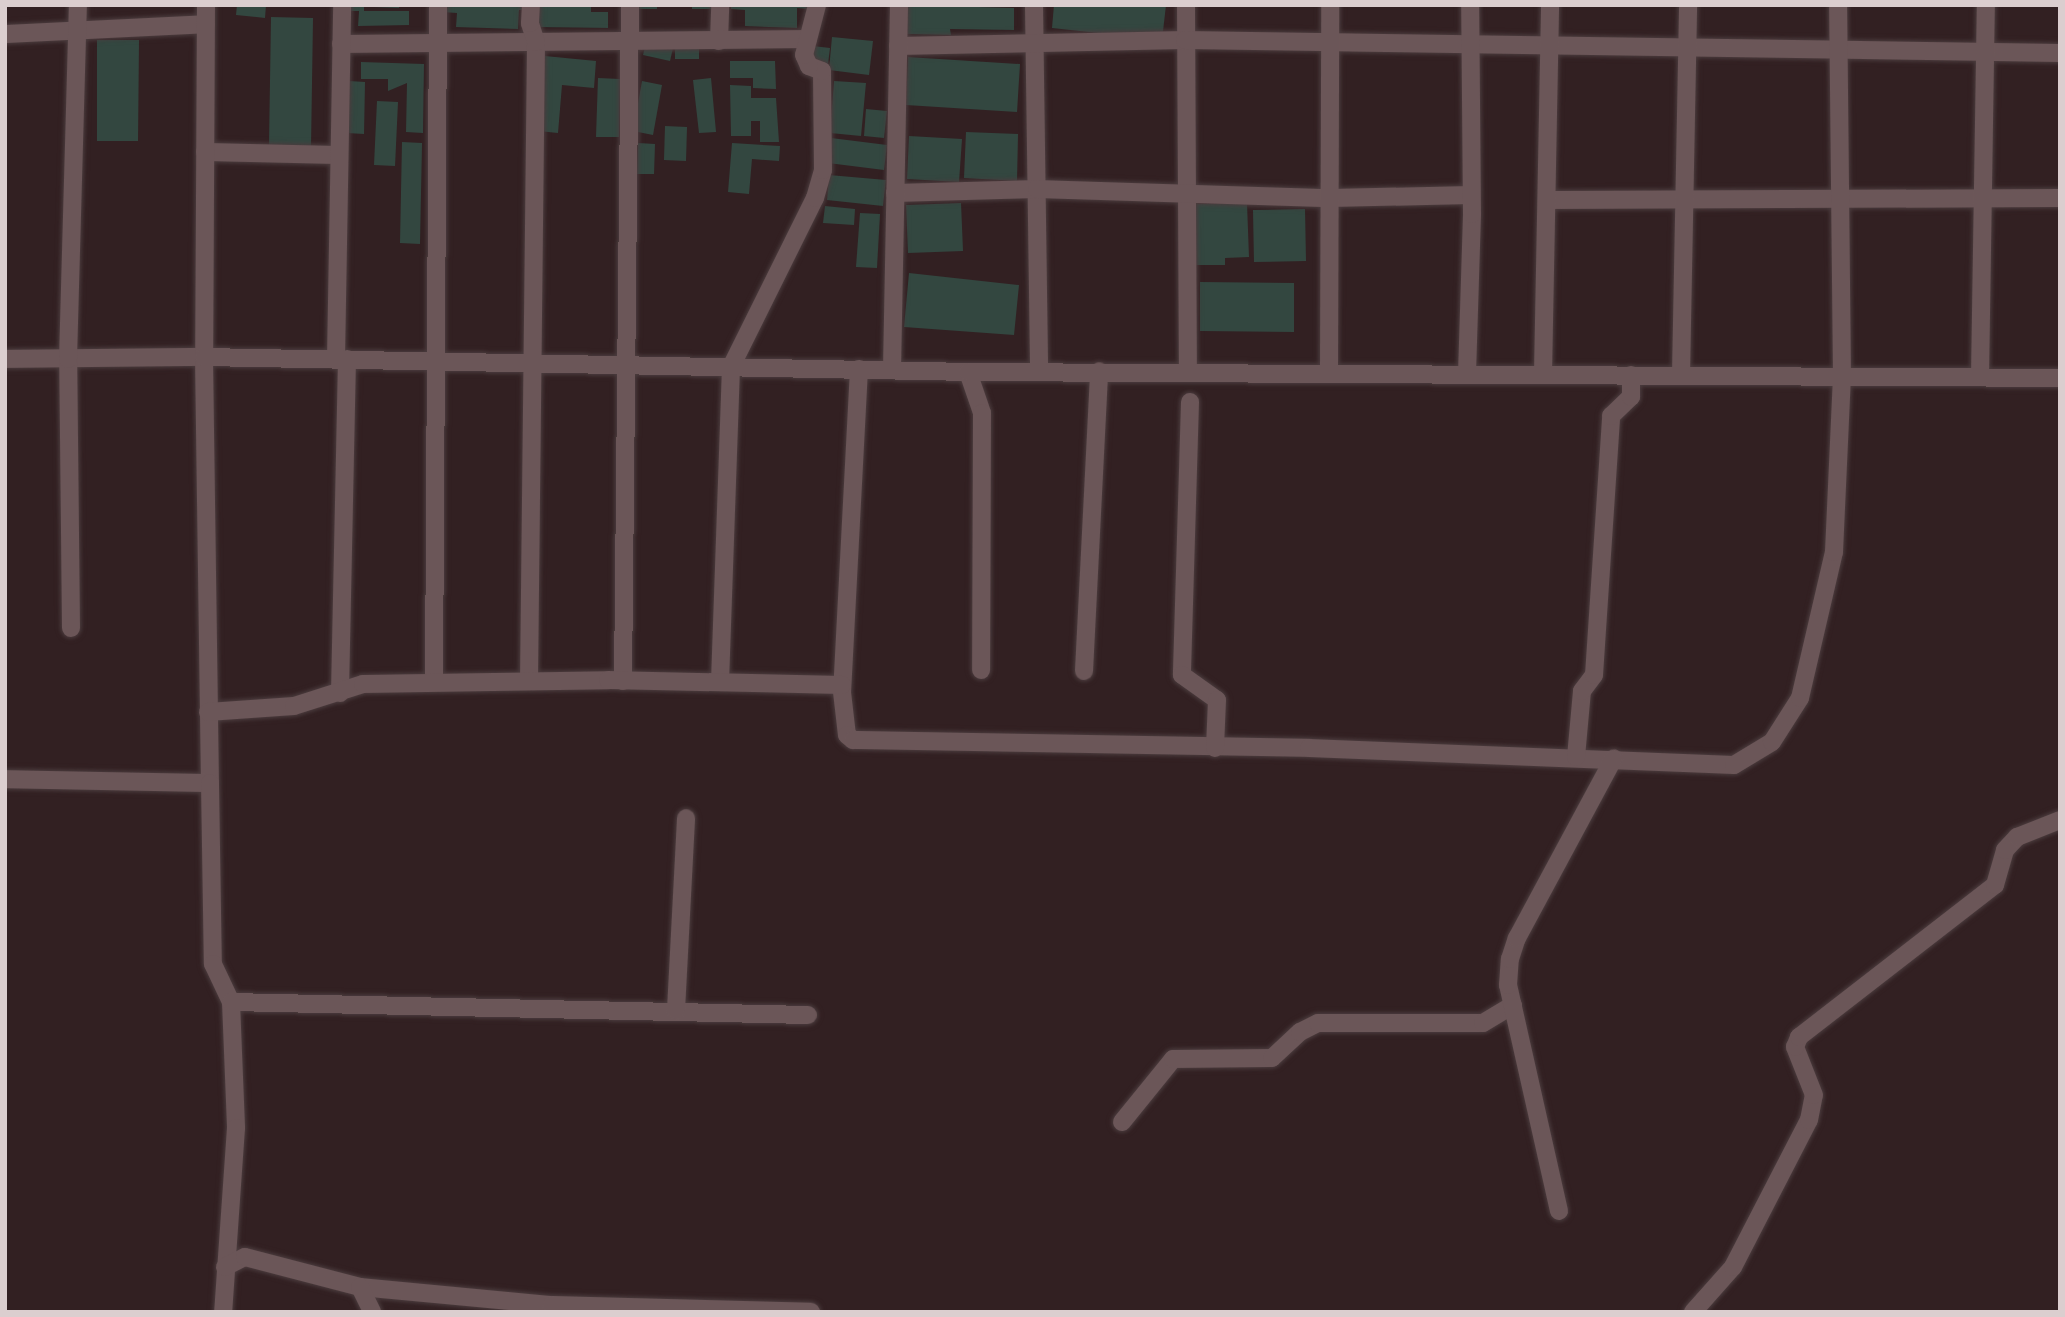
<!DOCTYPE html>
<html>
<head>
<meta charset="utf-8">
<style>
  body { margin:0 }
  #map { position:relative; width:2065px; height:1317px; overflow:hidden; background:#322022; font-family:Helvetica,sans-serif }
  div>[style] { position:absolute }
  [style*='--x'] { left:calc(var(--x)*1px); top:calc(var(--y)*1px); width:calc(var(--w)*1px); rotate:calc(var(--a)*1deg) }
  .building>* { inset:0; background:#334740 }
  .roads { filter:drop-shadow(0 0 2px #4b3c3e) drop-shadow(0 0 2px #4b3c3e) }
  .minor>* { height:18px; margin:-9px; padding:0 9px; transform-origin:9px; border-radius:9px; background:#6b5658 }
  .tertiary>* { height:18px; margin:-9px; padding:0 9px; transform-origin:9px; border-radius:9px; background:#6b5658 }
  span { translate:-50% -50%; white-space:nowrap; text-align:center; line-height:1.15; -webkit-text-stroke:5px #140c0d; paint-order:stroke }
  .frame { position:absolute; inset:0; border:7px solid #dbcecf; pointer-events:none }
</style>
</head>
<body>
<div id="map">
  <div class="building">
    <div style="clip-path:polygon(237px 5px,266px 5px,265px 18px,236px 15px)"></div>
    <div style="clip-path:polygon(347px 5px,364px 5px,364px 11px,409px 11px,409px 25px,358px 26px,359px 11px,347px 11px)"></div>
    <div style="clip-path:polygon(374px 5px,399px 5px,399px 8px,374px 7px)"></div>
    <div style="clip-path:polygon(442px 5px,525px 5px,525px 10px,519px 10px,518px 29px,456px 27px,457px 13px,442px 12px)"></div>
    <div style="clip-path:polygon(537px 5px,591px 5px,591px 12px,608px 12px,608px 28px,537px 27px)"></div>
    <div style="clip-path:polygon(636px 5px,657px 5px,657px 9px,636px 9px)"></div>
    <div style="clip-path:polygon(692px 5px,714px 5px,714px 9px,692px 9px)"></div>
    <div style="clip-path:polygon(731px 5px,783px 7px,810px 5px,809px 9px,797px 8px,797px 28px,745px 26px,745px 10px,731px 9px)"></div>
    <div style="clip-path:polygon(907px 5px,1014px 8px,1014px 30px,950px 29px,951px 35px,907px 34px)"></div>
    <div style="clip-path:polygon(1054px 5px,1166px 5px,1162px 40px,1052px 28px)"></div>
    <div style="clip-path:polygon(271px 17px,313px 18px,311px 146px,269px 145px)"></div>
    <div style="clip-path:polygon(832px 37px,873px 41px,869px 75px,829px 70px)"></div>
    <div style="clip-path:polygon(647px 38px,674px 44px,670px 61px,643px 55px)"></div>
    <div style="clip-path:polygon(97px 40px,139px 40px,138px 141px,97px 141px)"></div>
    <div style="clip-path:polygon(675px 42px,699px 42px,699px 59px,675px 59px)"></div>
    <div style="clip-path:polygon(813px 46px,830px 48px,827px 72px,810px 70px)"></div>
    <div style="clip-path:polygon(545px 56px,596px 61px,594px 88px,562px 85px,558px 133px,538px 131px)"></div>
    <div style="clip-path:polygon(908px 57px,1020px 64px,1017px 112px,906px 105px)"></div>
    <div style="clip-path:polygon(730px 61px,775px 61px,776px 89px,753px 88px,753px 78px,730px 78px)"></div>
    <div style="clip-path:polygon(361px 62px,424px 64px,423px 133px,406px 132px,407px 83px,388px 91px,388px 79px,361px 79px)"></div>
    <div style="clip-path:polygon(598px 78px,620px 79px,619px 137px,596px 137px)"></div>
    <div style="clip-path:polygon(711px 78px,716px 132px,699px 133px,693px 80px)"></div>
    <div style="clip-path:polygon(349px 81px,365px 82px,364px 134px,347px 133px)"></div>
    <div style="clip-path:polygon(642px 81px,662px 85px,653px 135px,633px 131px)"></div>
    <div style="clip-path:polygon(834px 81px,866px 83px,861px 136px,830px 133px)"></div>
    <div style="clip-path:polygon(730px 85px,751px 86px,751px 98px,776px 98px,779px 142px,760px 142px,760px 121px,751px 121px,751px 136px,731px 136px)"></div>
    <div style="clip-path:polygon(377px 101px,398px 102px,395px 166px,374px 165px)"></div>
    <div style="clip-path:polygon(866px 109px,887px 111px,884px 138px,864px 136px)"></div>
    <div style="clip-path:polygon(665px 126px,687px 127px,686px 161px,664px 160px)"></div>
    <div style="clip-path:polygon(966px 132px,1018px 134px,1017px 181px,964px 178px)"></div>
    <div style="clip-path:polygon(909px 136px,962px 139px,959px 182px,907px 179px)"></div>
    <div style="clip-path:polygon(831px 138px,887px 145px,884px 170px,828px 163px)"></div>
    <div style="clip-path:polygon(402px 142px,422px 143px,420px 244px,400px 243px)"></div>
    <div style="clip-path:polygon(638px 143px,655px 144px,654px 174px,637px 174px)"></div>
    <div style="clip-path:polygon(732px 143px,780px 146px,779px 161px,752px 159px,749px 194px,728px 192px)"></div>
    <div style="clip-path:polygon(829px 175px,886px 180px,883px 206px,827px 200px)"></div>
    <div style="clip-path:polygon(961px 203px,963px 251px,908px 253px,906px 205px)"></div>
    <div style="clip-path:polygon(1247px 203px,1249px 257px,1225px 258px,1225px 265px,1196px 265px,1194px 204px)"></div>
    <div style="clip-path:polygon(825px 206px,855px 209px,854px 225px,823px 223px)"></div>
    <div style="clip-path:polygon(1305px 209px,1306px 261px,1254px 262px,1253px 210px)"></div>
    <div style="clip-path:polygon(860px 213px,880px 214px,877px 268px,856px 267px)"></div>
    <div style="clip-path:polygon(909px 273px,1019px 285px,1014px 335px,904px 327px)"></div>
    <div style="clip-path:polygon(1200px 282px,1294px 283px,1294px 332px,1200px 331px)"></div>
  </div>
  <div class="roads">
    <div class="minor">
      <div style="--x:1034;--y:5;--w:366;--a:89.2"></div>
      <div style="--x:1186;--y:5;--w:365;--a:89.7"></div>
      <div style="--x:5;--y:34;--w:201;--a:-2.8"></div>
      <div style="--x:719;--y:41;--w:36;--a:-88"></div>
      <div style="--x:341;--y:44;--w:467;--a:-0.6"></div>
      <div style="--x:898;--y:46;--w:287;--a:-1.2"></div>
      <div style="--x:1185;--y:40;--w:875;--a:0.85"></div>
      <div style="--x:205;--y:152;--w:134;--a:1.3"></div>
      <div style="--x:895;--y:193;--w:142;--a:-1.6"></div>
      <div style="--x:1037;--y:189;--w:293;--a:1.8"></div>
      <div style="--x:1330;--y:198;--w:141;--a:-1.2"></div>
      <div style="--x:1547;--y:200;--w:513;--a:-0.22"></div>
      <div style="--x:5;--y:359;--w:199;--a:-0.6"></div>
      <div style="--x:204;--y:357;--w:426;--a:89.2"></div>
      <div style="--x:210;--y:783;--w:205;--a:-178.9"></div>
      <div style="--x:336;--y:359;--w:354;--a:-89"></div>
      <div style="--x:859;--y:369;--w:323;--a:93"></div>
      <div style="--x:842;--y:692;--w:43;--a:83.4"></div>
      <div style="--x:847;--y:735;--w:8;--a:40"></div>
      <div style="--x:853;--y:740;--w:456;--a:1"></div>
      <div style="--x:1309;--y:748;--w:425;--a:2.3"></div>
      <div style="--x:1734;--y:765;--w:44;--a:-31.2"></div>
      <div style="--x:1772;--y:742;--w:52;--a:-57.5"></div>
      <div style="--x:1800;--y:698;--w:150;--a:-76.9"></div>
      <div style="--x:1834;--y:552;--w:176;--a:-87.4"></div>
      <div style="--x:1842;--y:376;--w:371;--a:-90.6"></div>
      <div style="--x:892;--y:370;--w:365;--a:-88.9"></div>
      <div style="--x:968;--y:372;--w:43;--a:71.1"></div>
      <div style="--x:982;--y:413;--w:257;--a:90.2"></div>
      <div style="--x:1329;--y:373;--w:368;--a:-89.8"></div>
      <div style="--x:1467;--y:374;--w:160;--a:-88.2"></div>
      <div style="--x:1472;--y:214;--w:209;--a:-90.5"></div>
      <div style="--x:1543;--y:374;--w:369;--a:-88.9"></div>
      <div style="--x:1681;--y:375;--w:370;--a:-88.9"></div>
      <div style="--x:1980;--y:377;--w:372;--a:-89.1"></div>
      <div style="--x:1190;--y:402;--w:273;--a:91.7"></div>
      <div style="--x:1182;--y:675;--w:43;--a:35.5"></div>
      <div style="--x:1217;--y:700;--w:48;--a:92.4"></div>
      <div style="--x:71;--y:628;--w:269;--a:-90.6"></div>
      <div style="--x:68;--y:359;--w:354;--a:-88.4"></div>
      <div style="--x:1084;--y:671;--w:300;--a:-87.1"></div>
      <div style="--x:529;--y:681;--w:639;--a:-89.37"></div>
      <div style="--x:536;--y:42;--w:20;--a:-108"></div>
      <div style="--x:530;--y:23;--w:18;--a:-87"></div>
      <div style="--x:623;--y:681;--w:676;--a:-89.41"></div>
      <div style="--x:434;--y:682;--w:677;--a:-89.66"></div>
      <div style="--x:720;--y:682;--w:315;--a:-88"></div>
      <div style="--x:731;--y:367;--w:189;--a:-63.6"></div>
      <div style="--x:815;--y:198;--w:29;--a:-74"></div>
      <div style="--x:823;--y:170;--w:99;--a:-90.6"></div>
      <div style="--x:822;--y:71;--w:14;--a:-159"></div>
      <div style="--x:809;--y:66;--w:12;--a:-114"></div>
      <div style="--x:804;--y:55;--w:52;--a:-75.4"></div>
      <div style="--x:340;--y:693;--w:334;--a:-88.8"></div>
      <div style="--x:208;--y:712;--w:86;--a:-4"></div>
      <div style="--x:294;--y:706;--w:72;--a:-17.7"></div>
      <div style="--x:363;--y:684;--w:245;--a:-0.9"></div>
      <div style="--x:608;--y:680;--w:234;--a:1.2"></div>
      <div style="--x:1576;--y:757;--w:66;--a:-84.8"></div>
      <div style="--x:1582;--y:691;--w:20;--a:-53"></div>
      <div style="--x:1594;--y:675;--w:260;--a:-86.2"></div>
      <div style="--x:1611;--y:416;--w:28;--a:-44"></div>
      <div style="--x:1631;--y:397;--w:22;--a:-90"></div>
      <div style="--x:210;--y:783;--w:181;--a:89.1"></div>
      <div style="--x:213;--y:964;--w:42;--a:64.7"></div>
      <div style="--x:231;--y:1002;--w:126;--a:87.7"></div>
      <div style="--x:236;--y:1128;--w:184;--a:94"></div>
      <div style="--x:231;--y:1002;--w:577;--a:1.29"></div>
      <div style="--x:676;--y:1010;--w:192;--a:-87"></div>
      <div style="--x:1122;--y:1122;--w:81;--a:-51"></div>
      <div style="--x:1173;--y:1059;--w:99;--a:-0.6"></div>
      <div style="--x:1272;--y:1058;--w:38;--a:-43"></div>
      <div style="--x:1300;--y:1032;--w:20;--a:-27"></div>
      <div style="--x:1318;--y:1023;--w:165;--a:0"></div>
      <div style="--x:1483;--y:1023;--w:35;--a:-31"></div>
      <div style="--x:1559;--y:1211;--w:232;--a:-102.7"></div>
      <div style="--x:1508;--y:985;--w:26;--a:-86"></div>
      <div style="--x:1510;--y:959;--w:22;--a:-72"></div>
      <div style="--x:1517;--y:938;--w:204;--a:-61.7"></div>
      <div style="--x:225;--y:1267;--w:22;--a:-27"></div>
      <div style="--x:245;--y:1257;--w:119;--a:14.6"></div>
      <div style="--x:360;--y:1287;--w:193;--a:5.4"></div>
      <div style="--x:552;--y:1305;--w:259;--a:1.5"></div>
      <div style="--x:360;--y:1287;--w:28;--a:64"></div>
      <div style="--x:1693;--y:1312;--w:60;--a:-48.4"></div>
      <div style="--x:1733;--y:1267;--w:165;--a:-62.7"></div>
      <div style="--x:1809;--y:1120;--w:25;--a:-79"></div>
      <div style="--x:1814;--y:1095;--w:52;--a:-111.6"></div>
      <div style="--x:1795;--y:1047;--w:11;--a:-68"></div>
      <div style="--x:1799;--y:1037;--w:248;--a:-37.8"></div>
      <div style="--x:1995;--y:885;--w:36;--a:-74"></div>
      <div style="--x:2005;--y:850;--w:18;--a:-47"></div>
      <div style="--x:2017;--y:837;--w:46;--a:-21.6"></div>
    </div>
    <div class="tertiary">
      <div style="--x:206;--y:5;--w:352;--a:90.3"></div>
      <div style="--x:204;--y:357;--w:764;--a:1.12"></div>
      <div style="--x:968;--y:372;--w:1092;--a:0.31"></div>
    </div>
  </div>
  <div class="frame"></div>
</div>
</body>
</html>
